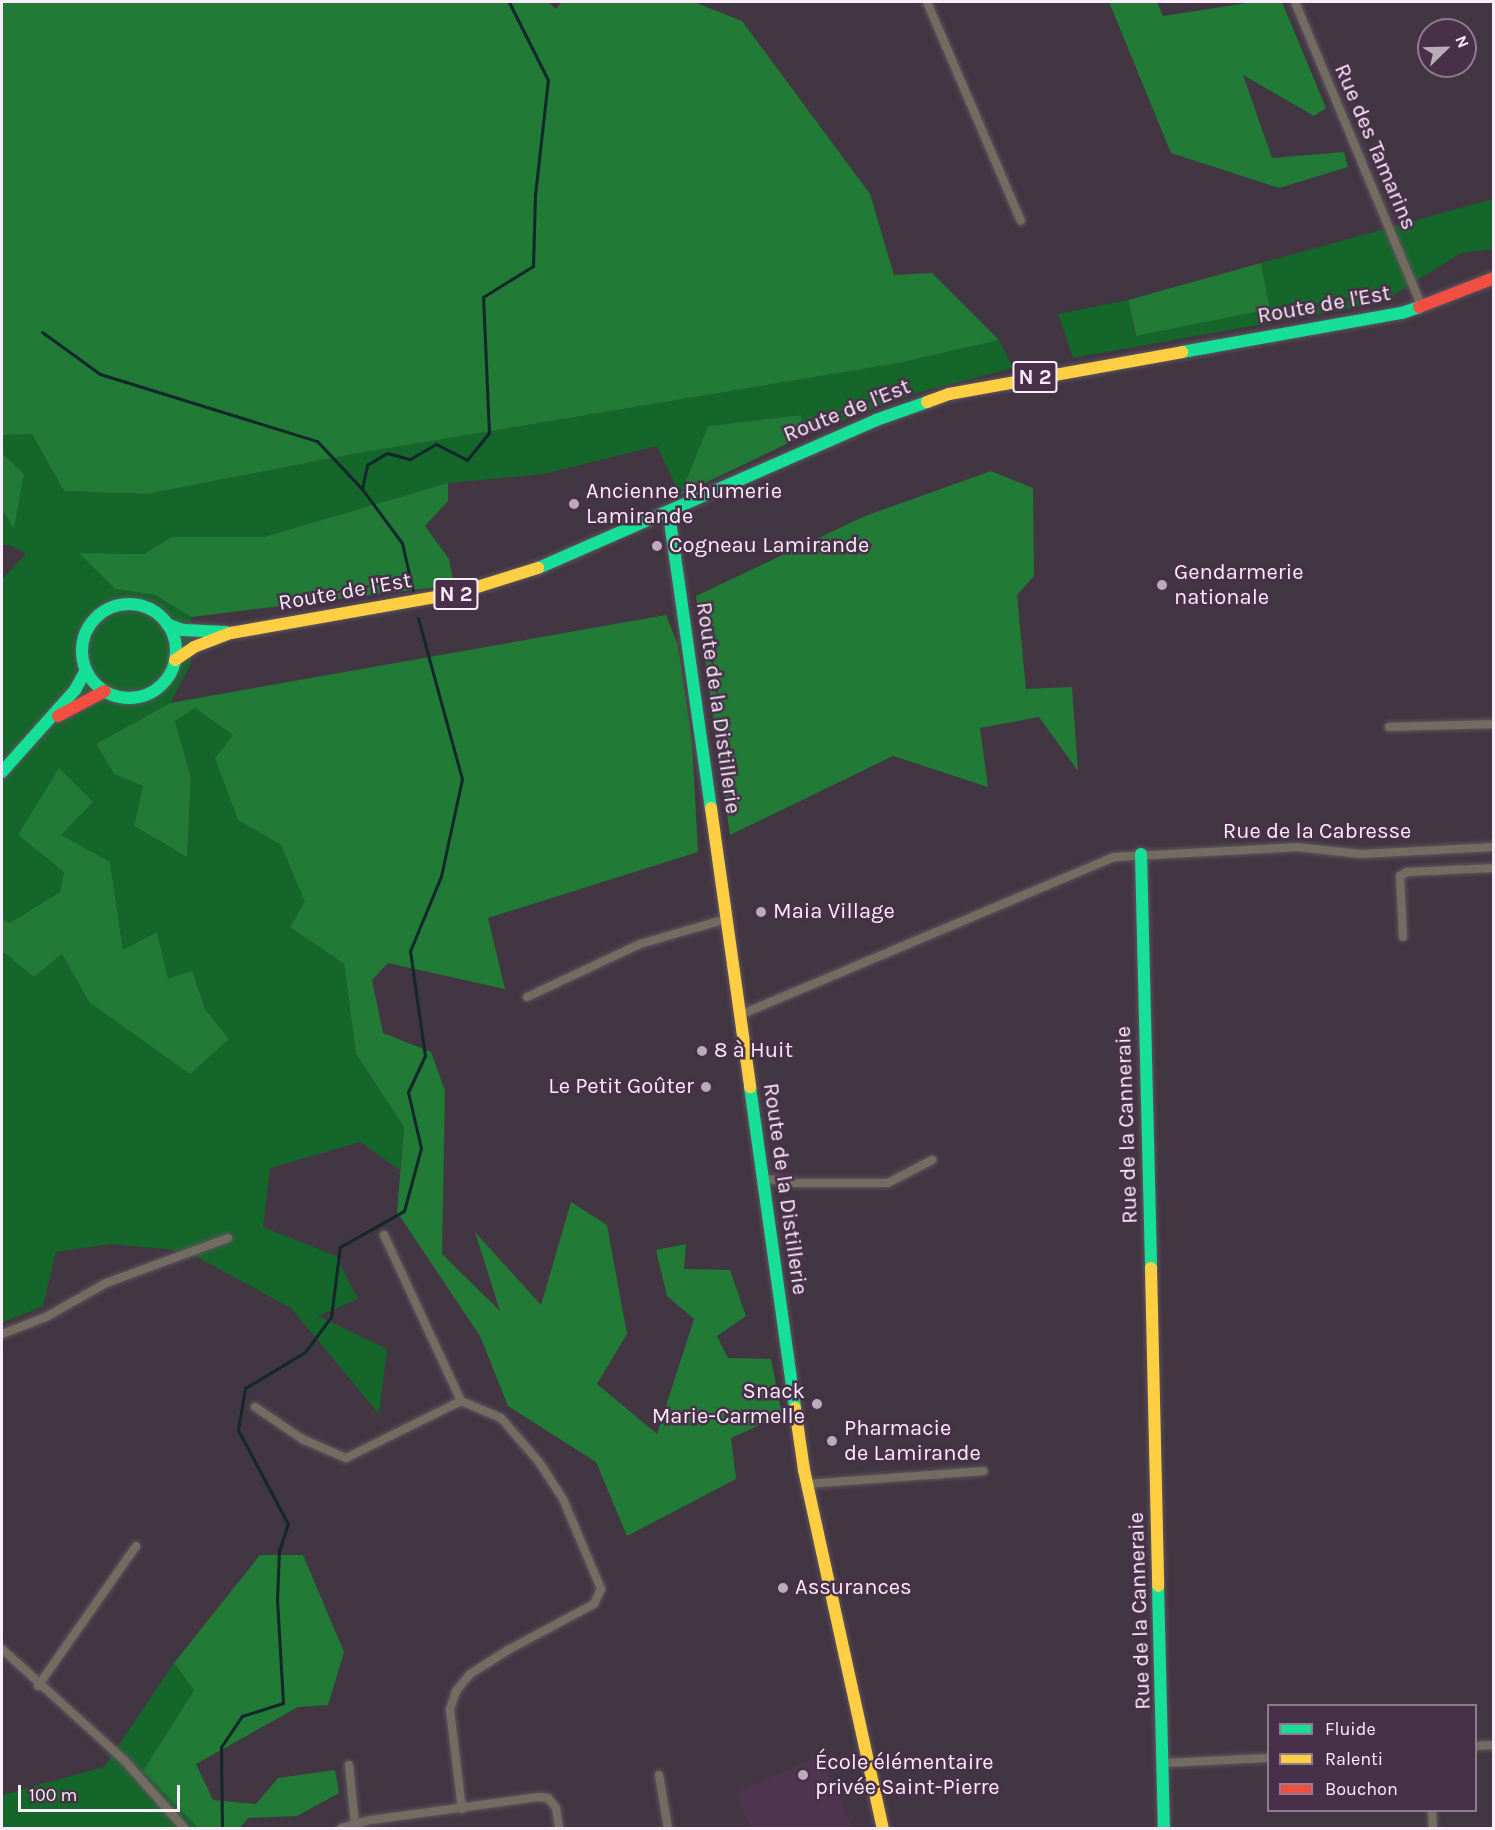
<!DOCTYPE html>
<html>
<head>
<meta charset="utf-8">
<style>
  body { margin:0 }
  #map { position:relative; width:1495px; height:1830px; overflow:hidden; background:#423642; font-family:Karla,sans-serif }
  div>[style] { position:absolute }
  [style*='--x'] { left:calc(var(--x)*1px); top:calc(var(--y)*1px); width:calc(var(--w)*1px); rotate:calc(var(--a)*1deg) }
  .built>* { inset:0; background:#503551 }
  .green>* { inset:0; background:#14662a }
  .forest>* { inset:0; background:#217a36 }
  .stream>* { height:3px; margin:-1.5px; padding:0 1.5px; transform-origin:1.5px; border-radius:1.5px; background:#14272b }
  .roads { filter:drop-shadow(0 0 2px #5f545f) drop-shadow(0 0 2px #5f545f) }
  .street>* { height:8px; margin:-4px; padding:0 4px; transform-origin:4px; border-radius:4px; background:#736c61 }
  .fast>* { height:12px; margin:-6px; padding:0 6px; transform-origin:6px; border-radius:6px; background:#16e098 }
  .fast>.ring { margin:-6px; padding:0; box-sizing:content-box; background:none; border:12px solid #16e098; border-radius:50% }
  .slow>* { height:12px; margin:-6px; padding:0 6px; transform-origin:6px; border-radius:6px; background:#ffcf43 }
  .jam>* { height:12px; margin:-6px; padding:0 6px; transform-origin:6px; border-radius:6px; background:#f24e42 }
  .dots>* { width:16px; height:16px; translate:-50% -50%; box-sizing:border-box; border:3px solid #483048; border-radius:50% }
  span { translate:-50% -50%; white-space:nowrap; text-align:center; line-height:1.15; -webkit-text-stroke:5px #483048; paint-order:stroke }
  .shield-label span { padding:2px 4px; background:#483048; border:2px solid; border-radius:4px; -webkit-text-stroke-width:0 }
  .shield-label { font-size:21px; color:#fcecfb; font-weight:700 }
  .street-label { font-size:22px; color:#fcecfb }
  .poi-label { font-size:22px; color:#fcecfb }
  .left { translate:0 -50%; text-align:left }
  .right { translate:-100% -50%; text-align:right }
  .frame { position:absolute; inset:0; border:3px solid #fcecfb; pointer-events:none }
  .legend { position:absolute; left:1267px; top:1704px; width:210px; height:108px; box-sizing:border-box; background:#483048; border:2px solid #907b90; margin:0; padding:8px 10px; list-style:none; font-size:18px; color:#fcecfb }
  .legend li { display:flex; align-items:center; gap:12px; height:30px }
  .legend b { width:30px; border:2px solid #907b90 }
  .north { position:absolute; left:1417px; top:18px; width:60px; height:60px; box-sizing:border-box; background:#483048; border:2px solid #907b90; border-radius:50%; rotate:67deg; font-size:16px; font-weight:700; line-height:24px; text-align:center; color:#fcecfb }
  .north::after { content:''; display:block; margin:auto; width:21px; height:27px; background:#bbacba; clip-path:polygon(50% 0,100% 100%,50% 72%,0 100%) }
  .scale { position:absolute; left:18px; top:1785px; width:162px; height:27px; box-sizing:border-box; border:3px solid #fcecfb; border-top:0; padding-left:8px; font-size:18px; line-height:21px; white-space:nowrap; color:#fcecfb; -webkit-text-stroke:4px #483048; paint-order:stroke }
</style>
</head>
<body>
<div id="map">
  <div class="built">
    <div style="clip-path:polygon(820px 1756px,853px 1828px,751px 1828px,735px 1793px)"></div>
  </div>
  <div class="green">
    <div style="clip-path:polygon(1493px 199px,1493px 249px,1461px 253px,1381px 303px,1073px 358px,1058px 314px,1128px 300px,1135px 336px,1270px 308px,1261px 263px)"></div>
    <div style="clip-path:polygon(999px 340px,1013px 368px,909px 395px,801px 437px,801px 415px,708px 426px,680px 495px,657px 446px,544px 474px,448px 483px,264px 537px,171px 537px,144px 554px,80px 553px,115px 589px,155px 595px,191px 617px,191px 664px,170px 703px,96px 744px,114px 774px,143px 786px,134px 826px,187px 857px,191px 778px,175px 721px,195px 707px,233px 735px,238px 820px,281px 845px,306px 902px,290px 927px,344px 964px,356px 1054px,404px 1127px,400px 1170px,360px 1142px,270px 1168px,263px 1227px,336px 1256px,358px 1299px,318px 1316px,387px 1349px,379px 1414px,291px 1308px,186px 1251px,110px 1244px,56px 1252px,43px 1306px,2px 1323px,2px 951px,34px 977px,62px 954px,89px 1002px,229px 1039px,205px 1009px,192px 972px,168px 980px,123px 950px,110px 862px,18px 835px,64px 872px,60px 893px,10px 923px,2px 918px,2px 579px,26px 554px,10px 545px,2px 545px,2px 510px,14px 527px,24px 474px,2px 453px,3px 435px,32px 433px,64px 491px,147px 494px,348px 455px,899px 363px)"></div>
    <div style="clip-path:polygon(174px 1663px,194px 1690px,143px 1771px,198px 1828px,2px 1828px,2px 1795px,104px 1767px)"></div>
  </div>
  <div class="forest">
    <div style="clip-path:polygon(2px 2px,548px 2px,556px 9px,561px 2px,694px 2px,742px 21px,870px 194px,894px 275px,932px 273px,999px 340px,899px 363px,348px 455px,147px 494px,64px 491px,32px 434px,4px 435px,2px 445px)"></div>
    <div style="clip-path:polygon(1109px 2px,1157px 2px,1163px 16px,1254px 2px,1282px 2px,1326px 108px,1314px 116px,1243px 75px,1272px 158px,1344px 152px,1348px 167px,1279px 188px,1171px 153px)"></div>
    <div style="clip-path:polygon(1261px 263px,1270px 309px,1136px 336px,1128px 300px)"></div>
    <div style="clip-path:polygon(801px 415px,801px 437px,680px 495px,708px 426px)"></div>
    <div style="clip-path:polygon(2px 453px,24px 474px,14px 528px,2px 510px)"></div>
    <div style="clip-path:polygon(991px 471px,1033px 488px,1034px 576px,1017px 595px,1026px 689px,1072px 687px,1078px 771px,1039px 717px,980px 728px,988px 787px,893px 756px,730px 835px,696px 596px,865px 516px)"></div>
    <div style="clip-path:polygon(448px 483px,448px 501px,425px 526px,449px 559px,454px 585px,191px 617px,155px 595px,115px 589px,79px 553px,144px 554px,171px 537px,264px 537px)"></div>
    <div style="clip-path:polygon(666px 615px,678px 645px,692px 741px,698px 852px,488px 918px,505px 989px,388px 963px,372px 980px,383px 1033px,431px 1052px,445px 1091px,442px 1254px,500px 1311px,475px 1232px,541px 1305px,571px 1202px,607px 1225px,627px 1334px,597px 1384px,657px 1434px,694px 1319px,667px 1296px,656px 1250px,686px 1244px,684px 1269px,730px 1270px,746px 1316px,717px 1336px,728px 1358px,771px 1359px,782px 1415px,731px 1438px,736px 1479px,627px 1536px,596px 1462px,508px 1406px,480px 1336px,397px 1212px,404px 1127px,356px 1054px,344px 964px,290px 927px,305px 902px,281px 845px,238px 820px,215px 758px,233px 735px,195px 708px,175px 721px,191px 778px,187px 857px,134px 826px,143px 786px,114px 774px,96px 744px,170px 703px)"></div>
    <div style="clip-path:polygon(59px 768px,93px 802px,61px 835px,110px 862px,123px 950px,157px 932px,168px 979px,192px 971px,205px 1009px,229px 1039px,190px 1074px,89px 1002px,62px 954px,34px 977px,2px 951px,2px 918px,10px 923px,60px 892px,64px 872px,18px 835px)"></div>
    <div style="clip-path:polygon(260px 1555px,303px 1555px,344px 1652px,328px 1705px,298px 1707px,196px 1764px,213px 1800px,256px 1804px,278px 1778px,335px 1770px,339px 1793px,297px 1816px,248px 1818px,240px 1828px,198px 1828px,143px 1771px,194px 1690px,174px 1663px)"></div>
  </div>
  <div class="stream">
    <div style="--x:42;--y:332;--w:72;--a:35.9"></div>
    <div style="--x:100;--y:374;--w:227;--a:17.2"></div>
    <div style="--x:317;--y:441;--w:66;--a:46.8"></div>
    <div style="--x:413;--y:591;--w:49;--a:-102.9"></div>
    <div style="--x:402;--y:543;--w:67;--a:-126.5"></div>
    <div style="--x:362;--y:489;--w:25;--a:-78"></div>
    <div style="--x:367;--y:465;--w:23;--a:-31"></div>
    <div style="--x:387;--y:453;--w:24;--a:15"></div>
    <div style="--x:410;--y:459;--w:30;--a:-30"></div>
    <div style="--x:436;--y:444;--w:35;--a:27"></div>
    <div style="--x:467;--y:460;--w:35;--a:-51"></div>
    <div style="--x:489;--y:433;--w:136;--a:-92.5"></div>
    <div style="--x:483;--y:297;--w:59;--a:-31.8"></div>
    <div style="--x:533;--y:266;--w:71;--a:-88.4"></div>
    <div style="--x:535;--y:195;--w:116;--a:-83.6"></div>
    <div style="--x:548;--y:80;--w:87;--a:-116.6"></div>
    <div style="--x:222;--y:1828;--w:81;--a:-90.7"></div>
    <div style="--x:221;--y:1747;--w:37;--a:-56"></div>
    <div style="--x:242;--y:1716;--w:43;--a:-17.6"></div>
    <div style="--x:283;--y:1703;--w:103;--a:-93.3"></div>
    <div style="--x:277;--y:1600;--w:49;--a:-87.7"></div>
    <div style="--x:279;--y:1551;--w:28;--a:-72"></div>
    <div style="--x:288;--y:1524;--w:106;--a:-118"></div>
    <div style="--x:238;--y:1430;--w:43;--a:-80.5"></div>
    <div style="--x:245;--y:1388;--w:70;--a:-31"></div>
    <div style="--x:305;--y:1352;--w:44;--a:-53.4"></div>
    <div style="--x:331;--y:1317;--w:71;--a:-82.7"></div>
    <div style="--x:340;--y:1247;--w:73;--a:-29.4"></div>
    <div style="--x:404;--y:1211;--w:65;--a:-74.9"></div>
    <div style="--x:421;--y:1148;--w:57;--a:-103.1"></div>
    <div style="--x:408;--y:1092;--w:40;--a:-65"></div>
    <div style="--x:425;--y:1056;--w:106;--a:-98.1"></div>
    <div style="--x:410;--y:951;--w:81;--a:-67.5"></div>
    <div style="--x:441;--y:876;--w:99;--a:-77.8"></div>
    <div style="--x:462;--y:779;--w:167;--a:-105.3"></div>
  </div>
  <div class="roads">
    <div class="street">
      <div style="--x:927;--y:2;--w:238;--a:66.8"></div>
      <div style="--x:1295;--y:2;--w:330;--a:67.4"></div>
      <div style="--x:1389;--y:727;--w:105;--a:-1.6"></div>
      <div style="--x:1403;--y:937;--w:61;--a:-92.8"></div>
      <div style="--x:1400;--y:876;--w:8;--a:-30"></div>
      <div style="--x:1407;--y:872;--w:87;--a:-2.6"></div>
      <div style="--x:527;--y:997;--w:125;--a:-25.1"></div>
      <div style="--x:640;--y:944;--w:90;--a:-16.2"></div>
      <div style="--x:740;--y:1015;--w:406;--a:-22.9"></div>
      <div style="--x:1114;--y:857;--w:182;--a:-3.1"></div>
      <div style="--x:1296;--y:847;--w:65;--a:6.1"></div>
      <div style="--x:1361;--y:854;--w:133;--a:-3"></div>
      <div style="--x:761;--y:1178;--w:35;--a:8"></div>
      <div style="--x:796;--y:1183;--w:92;--a:0"></div>
      <div style="--x:888;--y:1183;--w:50;--a:-27.6"></div>
      <div style="--x:384;--y:1235;--w:183;--a:65.1"></div>
      <div style="--x:2;--y:1334;--w:47;--a:-21.1"></div>
      <div style="--x:46;--y:1317;--w:69;--a:-29.5"></div>
      <div style="--x:106;--y:1283;--w:130;--a:-20.2"></div>
      <div style="--x:255;--y:1407;--w:57;--a:34.2"></div>
      <div style="--x:302;--y:1439;--w:48;--a:23.4"></div>
      <div style="--x:346;--y:1458;--w:128;--a:-26.4"></div>
      <div style="--x:461;--y:1401;--w:43;--a:23"></div>
      <div style="--x:501;--y:1418;--w:58;--a:49.2"></div>
      <div style="--x:539;--y:1462;--w:44;--a:57"></div>
      <div style="--x:563;--y:1499;--w:98;--a:67.1"></div>
      <div style="--x:601;--y:1589;--w:17;--a:115"></div>
      <div style="--x:594;--y:1604;--w:98;--a:151.9"></div>
      <div style="--x:508;--y:1650;--w:45;--a:147.7"></div>
      <div style="--x:470;--y:1674;--w:22;--a:129"></div>
      <div style="--x:456;--y:1691;--w:20;--a:108"></div>
      <div style="--x:450;--y:1710;--w:100;--a:83.1"></div>
      <div style="--x:807;--y:1484;--w:177;--a:-4.2"></div>
      <div style="--x:2;--y:1649;--w:166;--a:42.3"></div>
      <div style="--x:125;--y:1761;--w:89;--a:48.6"></div>
      <div style="--x:38;--y:1686;--w:171;--a:-55"></div>
      <div style="--x:1476;--y:1746;--w:18;--a:-3"></div>
      <div style="--x:1165;--y:1763;--w:103;--a:-2.8"></div>
      <div style="--x:349;--y:1765;--w:59;--a:84.2"></div>
      <div style="--x:659;--y:1775;--w:54;--a:80.4"></div>
      <div style="--x:1432;--y:1810;--w:18;--a:87"></div>
      <div style="--x:341;--y:1828;--w:31;--a:-15"></div>
      <div style="--x:371;--y:1820;--w:169;--a:-7.8"></div>
      <div style="--x:538;--y:1797;--w:10;--a:6"></div>
      <div style="--x:548;--y:1798;--w:13;--a:51"></div>
      <div style="--x:556;--y:1808;--w:20;--a:81"></div>
    </div>
    <div class="fast">
      <div style="--x:1182;--y:352;--w:223;--a:-10.1"></div>
      <div style="--x:1402;--y:313;--w:18;--a:-19"></div>
      <div style="--x:669;--y:514;--w:297;--a:81.9"></div>
      <div style="--x:538;--y:568;--w:369;--a:-23.6"></div>
      <div style="--x:876;--y:420;--w:54;--a:-19.4"></div>
      <div class="ring" style="left:82px;top:604px;width:82px;height:82px"></div>
      <div style="--x:167;--y:624;--w:17;--a:21"></div>
      <div style="--x:183;--y:630;--w:43;--a:2.7"></div>
      <div style="--x:2;--y:772;--w:110;--a:-48.3"></div>
      <div style="--x:75;--y:690;--w:23;--a:-61"></div>
      <div style="--x:1141;--y:854;--w:414;--a:88.6"></div>
      <div style="--x:750;--y:1087;--w:324;--a:82"></div>
      <div style="--x:1158;--y:1586;--w:242;--a:88.6"></div>
    </div>
    <div class="slow">
      <div style="--x:927;--y:402;--w:23;--a:-20"></div>
      <div style="--x:949;--y:394;--w:237;--a:-10.2"></div>
      <div style="--x:175;--y:660;--w:23;--a:-34"></div>
      <div style="--x:194;--y:647;--w:40;--a:-21"></div>
      <div style="--x:231;--y:633;--w:230;--a:-10"></div>
      <div style="--x:458;--y:593;--w:84;--a:-17.4"></div>
      <div style="--x:711;--y:808;--w:282;--a:82"></div>
      <div style="--x:1151;--y:1268;--w:318;--a:88.7"></div>
      <div style="--x:795;--y:1408;--w:63;--a:81.7"></div>
      <div style="--x:804;--y:1470;--w:367;--a:77.6"></div>
    </div>
    <div class="jam">
      <div style="--x:1419;--y:307;--w:80;--a:-21.1"></div>
      <div style="--x:58;--y:716;--w:53;--a:-28"></div>
    </div>
  </div>
  <div class="dots">
    <div style="left:574px;top:504px;background:#bbacba"></div>
    <div style="left:657px;top:546px;background:#bbacba"></div>
    <div style="left:1162px;top:585px;background:#bbacba"></div>
    <div style="left:761px;top:912px;background:#bbacba"></div>
    <div style="left:702px;top:1051px;background:#bbacba"></div>
    <div style="left:706px;top:1087px;background:#bbacba"></div>
    <div style="left:817px;top:1404px;background:#bbacba"></div>
    <div style="left:832px;top:1441px;background:#bbacba"></div>
    <div style="left:783px;top:1588px;background:#bbacba"></div>
    <div style="left:803px;top:1775px;background:#bbacba"></div>
  </div>
  <div class="shield-label">
    <span style="left:1035px;top:377px">N 2</span>
    <span style="left:456px;top:594px">N 2</span>
  </div>
  <div class="street-label">
    <span style="left:1375px;top:147px;rotate:67deg">Rue des Tamarins</span>
    <span style="left:1324px;top:305px;rotate:-10deg">Route de l'Est</span>
    <span style="left:847px;top:411px;rotate:-22deg">Route de l'Est</span>
    <span style="left:345px;top:592px;rotate:-10deg">Route de l'Est</span>
    <span style="left:718px;top:708px;rotate:82deg">Route de la Distillerie</span>
    <span style="left:1317px;top:832px">Rue de la Cabresse</span>
    <span style="left:1127px;top:1125px;rotate:-92deg">Rue de la Canneraie</span>
    <span style="left:785px;top:1189px;rotate:82deg">Route de la Distillerie</span>
    <span style="left:1140px;top:1611px;rotate:-92deg">Rue de la Canneraie</span>
  </div>
  <div class="poi-label">
    <span class="left" style="left:586px;top:504px">Ancienne Rhumerie<br>Lamirande</span>
    <span class="left" style="left:669px;top:546px">Cogneau Lamirande</span>
    <span class="left" style="left:1174px;top:585px">Gendarmerie<br>nationale</span>
    <span class="left" style="left:773px;top:912px">Maia Village</span>
    <span class="left" style="left:714px;top:1051px">8 à Huit</span>
    <span class="right" style="left:694px;top:1087px">Le Petit Goûter</span>
    <span class="right" style="left:805px;top:1404px">Snack<br>Marie-Carmelle</span>
    <span class="left" style="left:844px;top:1441px">Pharmacie<br>de Lamirande</span>
    <span class="left" style="left:795px;top:1588px">Assurances</span>
    <span class="left" style="left:815px;top:1775px">École élémentaire<br>privée Saint-Pierre</span>
  </div>
  <div class="frame"></div>
  <ul class="legend">
  <li><b style="height:8px;background:#16e098"></b>Fluide</li>
  <li><b style="height:8px;background:#ffcf43"></b>Ralenti</li>
  <li><b style="height:8px;background:#f24e42"></b>Bouchon</li>
  </ul>
  <div class="north">N</div>
  <div class="scale">100 m</div>
</div>
</body>
</html>
